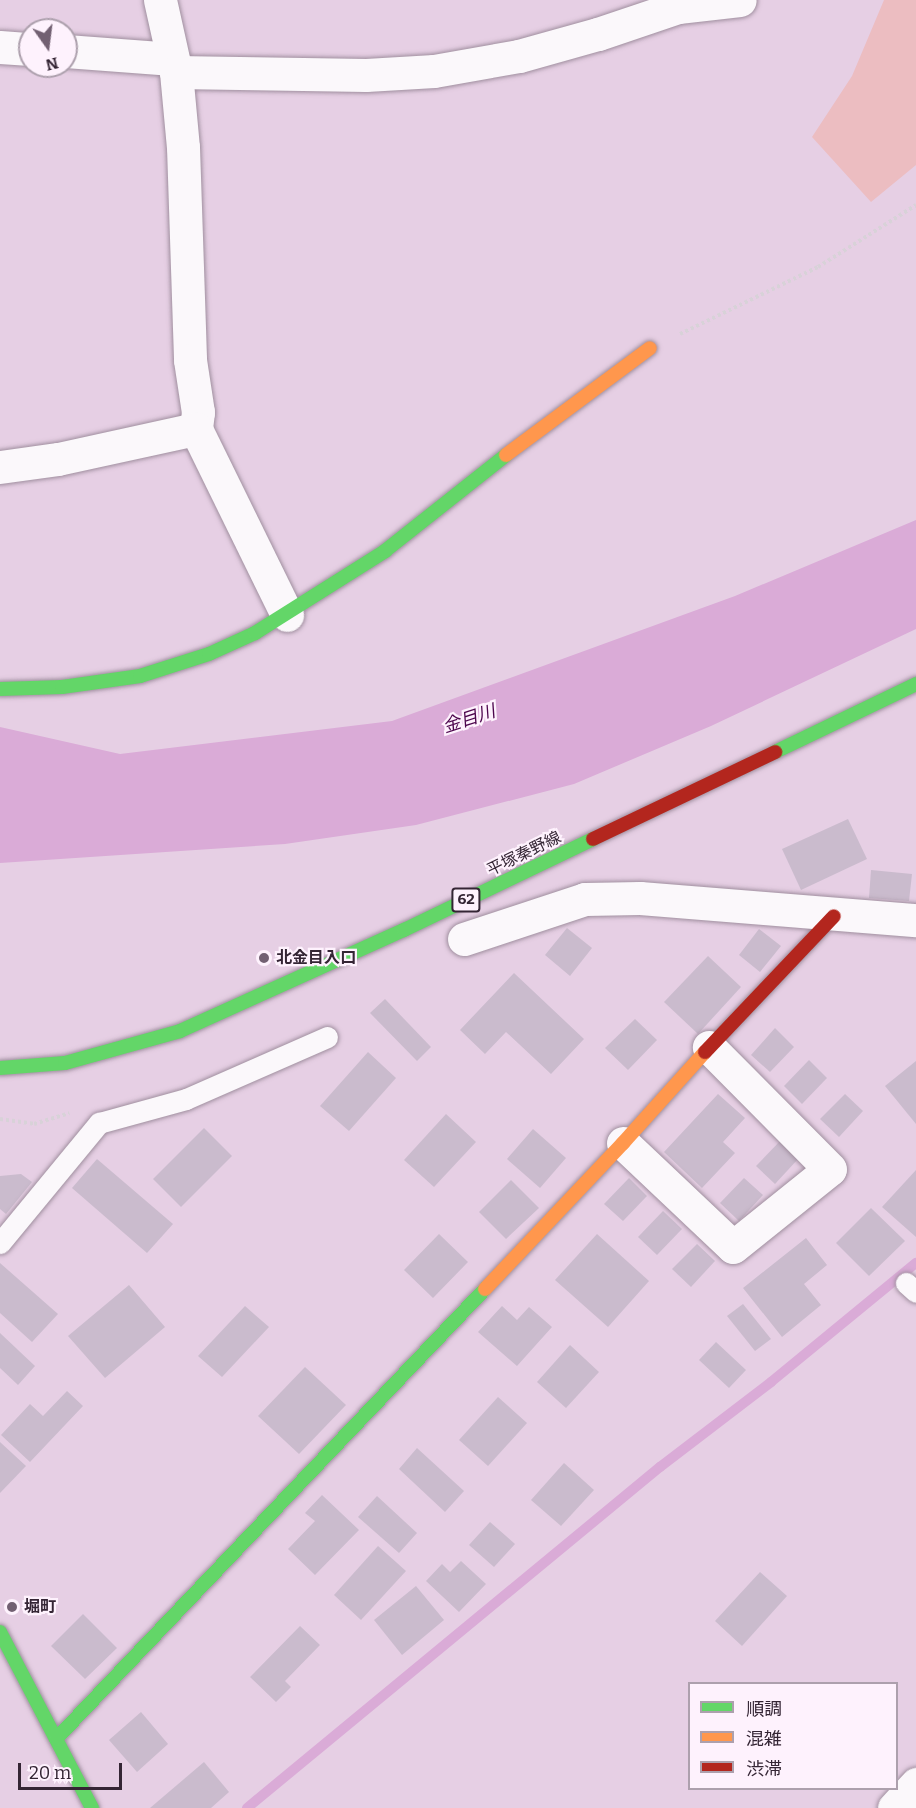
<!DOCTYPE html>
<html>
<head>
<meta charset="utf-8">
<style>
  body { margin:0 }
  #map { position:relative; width:916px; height:1808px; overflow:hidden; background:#e6cfe4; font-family:Bitter,"Noto Sans JP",serif }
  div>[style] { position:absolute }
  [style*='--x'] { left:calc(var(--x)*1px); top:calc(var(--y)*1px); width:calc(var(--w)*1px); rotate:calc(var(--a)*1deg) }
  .green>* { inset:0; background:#ecbdc1 }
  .water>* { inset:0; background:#daabd7 }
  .stream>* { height:10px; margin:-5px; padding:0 5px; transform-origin:5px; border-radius:5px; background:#daabd7 }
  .building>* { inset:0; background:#cabbcd }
  .path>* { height:4px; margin-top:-2px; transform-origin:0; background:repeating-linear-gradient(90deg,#d8d2d8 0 3px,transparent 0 6px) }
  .roads { filter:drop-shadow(0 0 2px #a08f9f) drop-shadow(0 0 2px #a08f9f) }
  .lane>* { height:21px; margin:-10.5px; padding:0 10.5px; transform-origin:10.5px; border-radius:10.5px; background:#fbf8fb }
  .street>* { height:33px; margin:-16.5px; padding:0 16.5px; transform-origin:16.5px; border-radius:16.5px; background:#fbf8fb }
  .fast>* { height:14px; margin:-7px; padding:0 7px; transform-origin:7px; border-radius:7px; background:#63d668 }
  .slow>* { height:14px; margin:-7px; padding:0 7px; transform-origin:7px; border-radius:7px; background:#ff974d }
  .jam>* { height:14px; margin:-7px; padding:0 7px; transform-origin:7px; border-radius:7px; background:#b3261e }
  .dots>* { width:16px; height:16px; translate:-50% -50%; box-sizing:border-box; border:3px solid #fef2fd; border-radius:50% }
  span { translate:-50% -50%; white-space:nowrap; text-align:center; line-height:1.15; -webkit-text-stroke:4.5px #fef2fd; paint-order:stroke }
  .shield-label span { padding:2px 4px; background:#fef2fd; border:2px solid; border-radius:4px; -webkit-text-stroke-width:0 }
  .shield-label { font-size:15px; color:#342534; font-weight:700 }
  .street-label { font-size:16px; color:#342534 }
  .poi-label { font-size:16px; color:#342534; font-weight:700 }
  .left { translate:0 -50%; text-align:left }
  .water-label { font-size:18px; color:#4c054c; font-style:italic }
  .legend { position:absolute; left:688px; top:1682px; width:210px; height:108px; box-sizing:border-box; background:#fef2fd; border:2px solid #ada0ad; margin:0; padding:8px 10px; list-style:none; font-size:18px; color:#342534 }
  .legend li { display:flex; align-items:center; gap:12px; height:30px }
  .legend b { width:30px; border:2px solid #ada0ad }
  .north { position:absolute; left:18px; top:18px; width:60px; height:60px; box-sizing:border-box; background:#fef2fd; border:2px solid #ada0ad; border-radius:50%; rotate:166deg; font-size:16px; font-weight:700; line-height:24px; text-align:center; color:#342534 }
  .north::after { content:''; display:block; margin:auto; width:21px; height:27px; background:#726072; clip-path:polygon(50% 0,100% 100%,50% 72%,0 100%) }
  .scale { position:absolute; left:18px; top:1763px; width:104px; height:27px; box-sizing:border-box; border:3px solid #342534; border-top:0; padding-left:8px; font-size:18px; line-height:21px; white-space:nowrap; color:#342534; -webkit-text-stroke:4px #fef2fd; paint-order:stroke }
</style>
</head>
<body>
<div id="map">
  <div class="green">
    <div style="clip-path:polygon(884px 0,916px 0,916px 165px,871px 202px,812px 137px,852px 76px)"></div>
  </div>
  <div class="water">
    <div style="clip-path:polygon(916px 520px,916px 629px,711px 726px,574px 784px,416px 825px,285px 844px,0 863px,0 727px,120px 754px,392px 721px,735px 596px)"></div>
  </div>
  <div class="stream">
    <div style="--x:247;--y:1808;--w:536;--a:-39.55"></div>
    <div style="--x:660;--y:1467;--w:140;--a:-37.4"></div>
    <div style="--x:771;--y:1382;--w:188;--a:-39.4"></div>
  </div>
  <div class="building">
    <div style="clip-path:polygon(848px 819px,867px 859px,801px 890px,782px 849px)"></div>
    <div style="clip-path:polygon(871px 870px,912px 874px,909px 901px,869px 898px)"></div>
    <div style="clip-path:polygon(567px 928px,592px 948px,570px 976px,545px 955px)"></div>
    <div style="clip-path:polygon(759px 929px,781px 946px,760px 972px,739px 955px)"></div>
    <div style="clip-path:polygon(708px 956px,741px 987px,698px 1034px,664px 1002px)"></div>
    <div style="clip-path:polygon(514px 973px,584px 1039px,551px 1074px,506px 1032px,485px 1054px,460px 1030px)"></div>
    <div style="clip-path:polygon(385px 999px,431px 1047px,417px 1061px,370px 1013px)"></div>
    <div style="clip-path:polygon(635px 1019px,657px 1040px,628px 1070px,605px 1048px)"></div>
    <div style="clip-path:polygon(775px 1028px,794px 1047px,770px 1072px,751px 1055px)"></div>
    <div style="clip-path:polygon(368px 1052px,396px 1078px,349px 1131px,320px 1106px)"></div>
    <div style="clip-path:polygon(809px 1060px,827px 1078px,802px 1104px,784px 1086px)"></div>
    <div style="clip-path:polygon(916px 1061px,916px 1124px,885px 1086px)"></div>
    <div style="clip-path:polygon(718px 1094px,745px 1118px,723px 1142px,735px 1153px,702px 1188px,664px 1152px)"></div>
    <div style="clip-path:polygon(845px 1094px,863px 1111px,839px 1137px,820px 1119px)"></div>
    <div style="clip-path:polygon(446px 1114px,476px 1142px,434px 1187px,404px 1160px)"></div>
    <div style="clip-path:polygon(204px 1128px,232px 1156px,181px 1207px,153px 1179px)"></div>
    <div style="clip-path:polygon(533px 1129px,566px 1158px,540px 1188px,507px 1159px)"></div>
    <div style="clip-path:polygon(781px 1140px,799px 1158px,775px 1184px,756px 1166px)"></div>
    <div style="clip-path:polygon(97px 1159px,173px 1224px,147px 1253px,72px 1188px)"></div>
    <div style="clip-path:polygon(916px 1170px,916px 1237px,882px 1207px)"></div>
    <div style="clip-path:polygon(21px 1174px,32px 1182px,6px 1214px,0 1209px,0 1176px)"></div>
    <div style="clip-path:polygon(629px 1178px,647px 1196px,623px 1221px,604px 1204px)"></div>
    <div style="clip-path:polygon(744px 1178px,763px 1195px,739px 1221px,720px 1203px)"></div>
    <div style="clip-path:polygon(511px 1180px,539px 1208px,506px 1239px,479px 1212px)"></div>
    <div style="clip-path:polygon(871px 1208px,905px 1241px,869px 1276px,836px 1243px)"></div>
    <div style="clip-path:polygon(663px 1211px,682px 1229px,657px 1255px,638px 1237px)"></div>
    <div style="clip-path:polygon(439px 1234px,468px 1262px,433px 1298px,404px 1270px)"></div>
    <div style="clip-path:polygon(597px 1234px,649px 1281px,608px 1327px,555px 1280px)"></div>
    <div style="clip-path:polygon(806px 1238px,827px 1265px,804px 1284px,821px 1305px,782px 1337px,743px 1288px)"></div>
    <div style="clip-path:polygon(697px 1244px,715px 1261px,691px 1287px,672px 1269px)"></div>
    <div style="clip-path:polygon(0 1263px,58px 1314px,32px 1342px,0 1313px)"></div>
    <div style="clip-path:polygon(129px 1285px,165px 1327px,105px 1378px,68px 1336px)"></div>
    <div style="clip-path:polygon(743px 1304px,771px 1339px,755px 1351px,727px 1316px)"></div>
    <div style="clip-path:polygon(245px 1306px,269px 1327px,222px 1377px,198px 1356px)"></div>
    <div style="clip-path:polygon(502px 1306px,517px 1320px,529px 1307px,552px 1327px,517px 1366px,478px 1332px)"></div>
    <div style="clip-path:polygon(0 1333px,35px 1366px,18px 1385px,0 1368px)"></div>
    <div style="clip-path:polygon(716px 1342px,746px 1370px,729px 1388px,699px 1360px)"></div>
    <div style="clip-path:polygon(570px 1345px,599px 1372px,566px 1408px,537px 1382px)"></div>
    <div style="clip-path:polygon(305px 1367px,346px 1405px,299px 1454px,258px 1416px)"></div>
    <div style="clip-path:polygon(67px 1391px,83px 1406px,30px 1462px,1px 1435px,30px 1404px,43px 1416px)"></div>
    <div style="clip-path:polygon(498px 1397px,527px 1423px,488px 1466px,459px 1440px)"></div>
    <div style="clip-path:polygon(0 1442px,26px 1466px,0 1493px)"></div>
    <div style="clip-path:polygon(417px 1448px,464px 1491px,445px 1512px,399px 1469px)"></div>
    <div style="clip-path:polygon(564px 1463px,594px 1490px,561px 1526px,531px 1500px)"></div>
    <div style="clip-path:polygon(322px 1495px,359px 1530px,315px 1575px,288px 1549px,315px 1521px,305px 1513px)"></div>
    <div style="clip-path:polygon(377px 1496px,417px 1533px,399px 1553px,358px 1517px)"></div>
    <div style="clip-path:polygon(490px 1522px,515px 1544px,494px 1567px,469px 1545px)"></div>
    <div style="clip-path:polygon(378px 1546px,406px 1571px,361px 1620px,334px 1595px)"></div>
    <div style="clip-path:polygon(461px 1561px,486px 1584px,459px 1612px,426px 1581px,442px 1564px,450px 1572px)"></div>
    <div style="clip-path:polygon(760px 1572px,787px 1596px,742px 1646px,715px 1621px)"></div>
    <div style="clip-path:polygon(416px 1586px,444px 1620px,402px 1655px,374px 1620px)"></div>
    <div style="clip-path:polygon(83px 1614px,117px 1648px,85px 1679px,51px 1646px)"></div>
    <div style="clip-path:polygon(300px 1626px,320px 1645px,285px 1681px,291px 1687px,276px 1702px,250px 1677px)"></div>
    <div style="clip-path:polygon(141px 1712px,168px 1744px,137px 1772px,109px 1740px)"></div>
    <div style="clip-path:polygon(204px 1762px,229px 1792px,211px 1808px,150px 1808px)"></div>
  </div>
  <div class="path">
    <div style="--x:680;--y:334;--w:153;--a:-25.9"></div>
    <div style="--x:818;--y:267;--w:116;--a:-32.3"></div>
    <div style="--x:0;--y:1119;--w:34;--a:8"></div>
    <div style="--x:34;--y:1124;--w:37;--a:-17"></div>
  </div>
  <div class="roads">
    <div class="lane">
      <div style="--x:0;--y:1243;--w:156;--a:-50.5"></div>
      <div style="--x:99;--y:1123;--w:90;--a:-15.4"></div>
      <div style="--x:186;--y:1099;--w:154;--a:-23.7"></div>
      <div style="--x:906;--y:1283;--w:13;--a:42"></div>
    </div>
    <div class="street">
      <div style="--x:160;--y:0;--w:74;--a:77.5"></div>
      <div style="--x:176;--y:72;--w:75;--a:84.7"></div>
      <div style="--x:183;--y:147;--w:213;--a:88.1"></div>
      <div style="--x:190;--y:360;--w:53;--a:81.3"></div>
      <div style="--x:198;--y:412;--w:17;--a:97"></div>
      <div style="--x:196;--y:429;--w:207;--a:63.9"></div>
      <div style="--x:0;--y:47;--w:30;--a:4"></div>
      <div style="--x:66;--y:51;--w:107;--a:4.3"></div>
      <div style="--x:176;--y:72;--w:190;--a:0.9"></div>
      <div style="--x:366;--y:75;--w:68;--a:-3.4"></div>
      <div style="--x:434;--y:71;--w:86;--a:-10"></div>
      <div style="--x:519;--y:56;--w:82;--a:-15.6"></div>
      <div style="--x:598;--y:34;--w:84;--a:-18.6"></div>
      <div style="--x:678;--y:7;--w:62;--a:-6.4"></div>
      <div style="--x:0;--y:467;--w:59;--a:-7.9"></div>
      <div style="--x:58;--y:459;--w:141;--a:-12.3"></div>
      <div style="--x:464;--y:939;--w:127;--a:-18.3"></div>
      <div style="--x:585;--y:899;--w:55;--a:-1"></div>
      <div style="--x:640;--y:898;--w:277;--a:4.6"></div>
      <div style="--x:623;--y:1143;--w:151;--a:43.4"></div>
      <div style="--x:733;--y:1247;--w:124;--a:-38.8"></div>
      <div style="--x:830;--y:1169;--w:172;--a:-134.8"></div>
      <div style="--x:894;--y:1808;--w:33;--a:-47"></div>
    </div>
    <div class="fast">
      <div style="--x:0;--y:689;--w:62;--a:-1.8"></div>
      <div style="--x:62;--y:687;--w:79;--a:-8"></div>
      <div style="--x:140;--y:676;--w:72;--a:-17.7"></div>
      <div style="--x:209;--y:654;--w:51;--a:-24.5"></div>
      <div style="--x:255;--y:633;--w:154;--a:-32.2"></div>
      <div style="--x:385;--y:551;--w:154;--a:-38.4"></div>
      <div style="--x:775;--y:752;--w:157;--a:-25.7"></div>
      <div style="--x:0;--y:1068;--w:65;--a:-4.4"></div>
      <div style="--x:65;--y:1063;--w:119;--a:-15.5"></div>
      <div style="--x:180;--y:1031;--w:246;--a:-24.3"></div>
      <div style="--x:404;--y:930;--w:210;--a:-25.7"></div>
      <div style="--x:0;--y:1632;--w:199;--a:62.4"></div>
      <div style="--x:56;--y:1739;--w:622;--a:-46.37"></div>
    </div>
    <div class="slow">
      <div style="--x:506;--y:455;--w:179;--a:-36.6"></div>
      <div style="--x:485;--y:1289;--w:201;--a:-46.6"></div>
      <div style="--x:623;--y:1143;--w:122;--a:-48"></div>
    </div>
    <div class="jam">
      <div style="--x:593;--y:839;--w:202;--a:-25.5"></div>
      <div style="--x:705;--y:1052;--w:187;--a:-46.5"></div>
    </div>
  </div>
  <div class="dots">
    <div style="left:264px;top:958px;background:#726072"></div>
    <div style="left:12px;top:1607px;background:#726072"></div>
  </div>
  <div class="shield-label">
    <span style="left:466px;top:900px">62</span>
  </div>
  <div class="street-label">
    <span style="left:524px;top:854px;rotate:-26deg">平塚秦野線</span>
  </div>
  <div class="poi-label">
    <span class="left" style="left:276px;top:958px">北金目入口</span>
    <span class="left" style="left:24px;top:1607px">堀町</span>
  </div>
  <div class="water-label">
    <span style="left:469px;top:719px;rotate:-18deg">金目川</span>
  </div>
  <ul class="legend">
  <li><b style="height:8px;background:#63d668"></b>順調</li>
  <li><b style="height:8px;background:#ff974d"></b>混雑</li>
  <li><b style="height:8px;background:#b3261e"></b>渋滞</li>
  </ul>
  <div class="north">N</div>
  <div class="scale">20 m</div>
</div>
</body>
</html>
